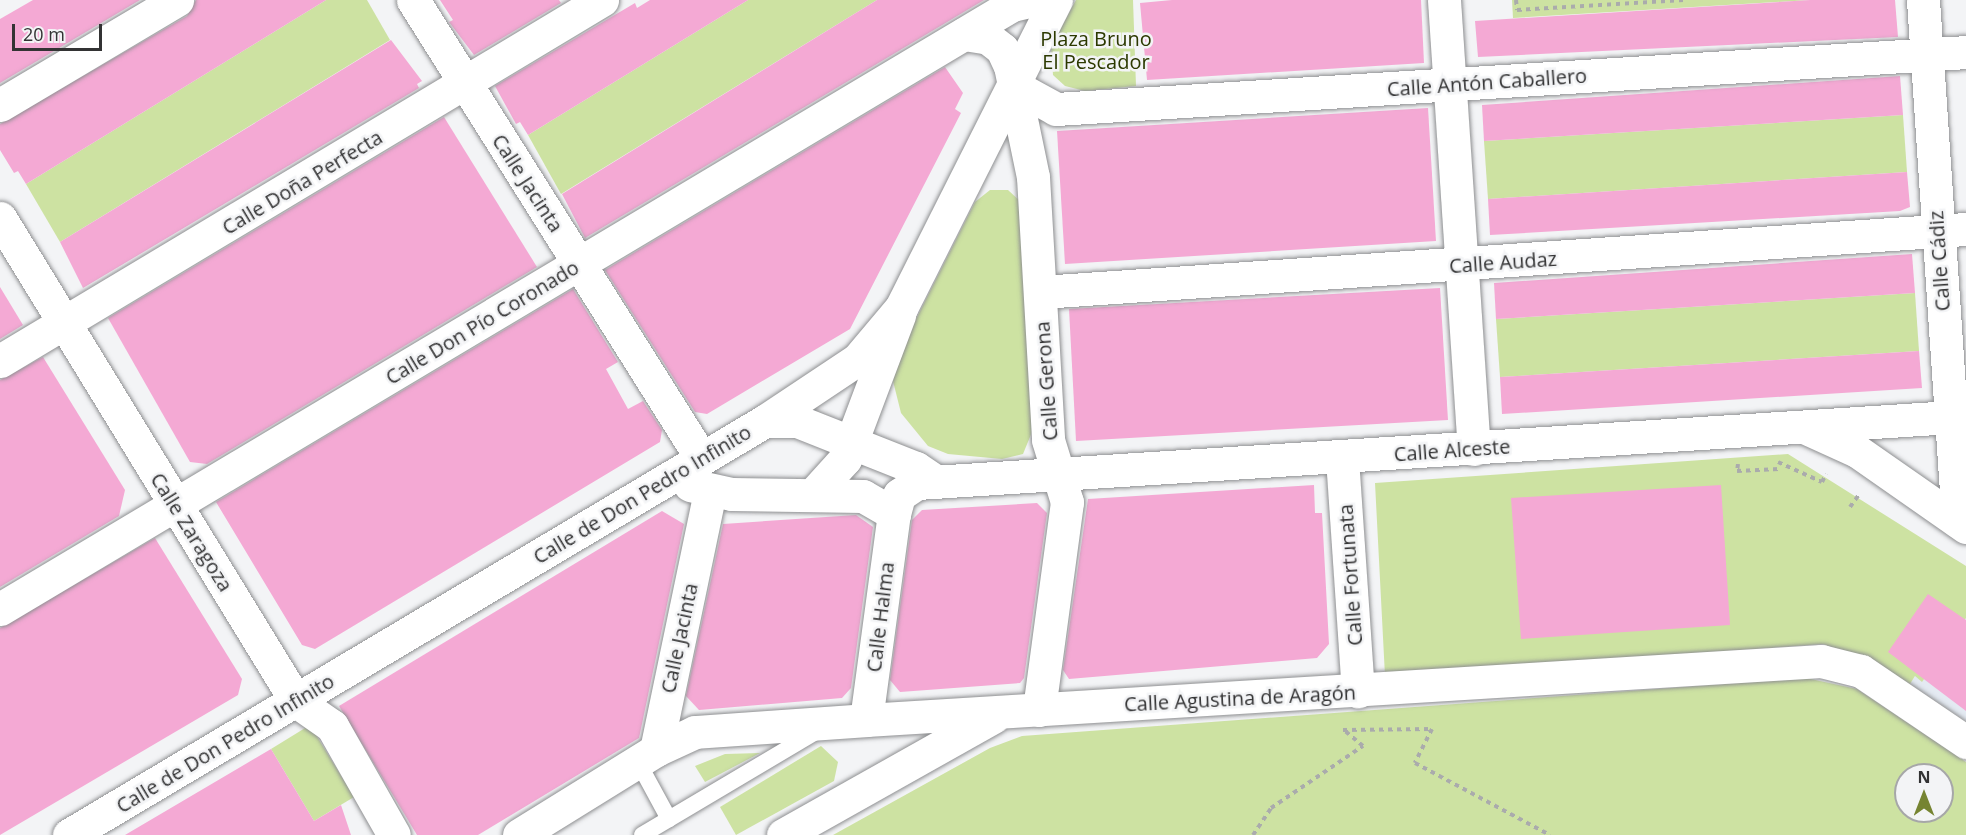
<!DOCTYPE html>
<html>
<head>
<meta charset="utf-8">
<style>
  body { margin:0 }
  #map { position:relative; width:1966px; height:835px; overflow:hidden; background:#f3f4f6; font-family:"Open Sans",sans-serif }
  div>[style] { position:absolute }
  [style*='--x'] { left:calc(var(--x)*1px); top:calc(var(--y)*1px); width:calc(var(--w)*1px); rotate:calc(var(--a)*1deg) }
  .built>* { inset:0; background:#e4eaf2 }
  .green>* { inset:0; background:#cde2a2 }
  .building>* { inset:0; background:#f4a9d4 }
  .path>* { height:4px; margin-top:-2px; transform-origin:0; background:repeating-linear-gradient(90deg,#aaabac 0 4.5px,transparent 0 9px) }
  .roads { filter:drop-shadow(0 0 2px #8e8f91) drop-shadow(0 0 2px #8e8f91) }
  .lane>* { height:16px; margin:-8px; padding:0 8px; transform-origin:8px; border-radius:8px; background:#fff }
  .street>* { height:33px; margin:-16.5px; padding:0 16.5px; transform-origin:16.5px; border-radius:16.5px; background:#fff }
  .secondary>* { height:33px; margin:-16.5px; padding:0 16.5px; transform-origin:16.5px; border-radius:16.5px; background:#fff }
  span { translate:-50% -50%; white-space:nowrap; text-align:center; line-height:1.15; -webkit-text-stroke:5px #f3f4f6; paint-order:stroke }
  .park-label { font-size:20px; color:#2c3900 }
  .street-label { font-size:20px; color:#333334 }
  .north { position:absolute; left:1894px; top:763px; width:60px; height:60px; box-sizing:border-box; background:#f3f4f6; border:2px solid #a6a7a8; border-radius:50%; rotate:0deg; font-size:16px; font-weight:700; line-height:24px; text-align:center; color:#333334 }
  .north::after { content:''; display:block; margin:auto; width:21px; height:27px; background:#768432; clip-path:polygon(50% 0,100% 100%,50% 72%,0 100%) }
  .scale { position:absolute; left:12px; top:24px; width:90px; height:27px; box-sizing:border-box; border:3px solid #333334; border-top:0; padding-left:8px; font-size:18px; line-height:21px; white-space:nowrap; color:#333334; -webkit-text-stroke:4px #f3f4f6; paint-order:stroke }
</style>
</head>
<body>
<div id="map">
  <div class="built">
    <div style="clip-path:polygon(1966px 600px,1966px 721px,1910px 684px)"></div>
  </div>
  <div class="green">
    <div style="clip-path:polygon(326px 0,367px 0,390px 40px,60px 242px,26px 184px)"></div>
    <div style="clip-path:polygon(748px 0,877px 0,561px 194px,528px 135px)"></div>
    <div style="clip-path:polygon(1076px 0,1133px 0,1136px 86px,1085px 91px,1065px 86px,1053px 75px,1051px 47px)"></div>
    <div style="clip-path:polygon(1512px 0,1810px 0,1513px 18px)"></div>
    <div style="clip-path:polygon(1903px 115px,1907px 172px,1488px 199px,1484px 141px)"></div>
    <div style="clip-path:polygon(990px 190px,1008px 190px,1020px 201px,1032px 432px,1023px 454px,1002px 459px,948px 454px,928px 446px,901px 413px,893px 381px,904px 343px,975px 202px)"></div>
    <div style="clip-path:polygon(1915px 293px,1919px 351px,1500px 377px,1496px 319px)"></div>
    <div style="clip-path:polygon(1788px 454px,1966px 566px,1966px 618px,1922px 682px,1915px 676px,1910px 684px,1875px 662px,1823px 644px,1385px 676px,1375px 483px)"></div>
    <div style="clip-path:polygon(evenodd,1806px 678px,1857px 689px,1966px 762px,1966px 835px,833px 835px,990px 748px,1022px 736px,1806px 678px,1906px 775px,1942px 775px,1942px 811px,1906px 811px,1906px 775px)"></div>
    <div style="clip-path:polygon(310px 725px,354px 797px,314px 821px,271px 749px)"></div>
    <div style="clip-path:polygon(821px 746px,838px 762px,834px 781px,736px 835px,720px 807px)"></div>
    <div style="clip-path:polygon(760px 753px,705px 782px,695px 766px,725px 754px)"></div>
  </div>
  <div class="building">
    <div style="clip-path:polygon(33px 0,140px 0,0 83px,0 19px)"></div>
    <div style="clip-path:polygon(196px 0,326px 0,26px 184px,18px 171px,14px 173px,0 150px,0 124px,187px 16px)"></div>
    <div style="clip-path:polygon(440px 0,559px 0,561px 3px,474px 55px,449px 22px,453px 20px)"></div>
    <div style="clip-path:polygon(650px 0,748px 0,528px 135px,520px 122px,516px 124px,495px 86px,635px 3px,637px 8px)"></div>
    <div style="clip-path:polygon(877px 0,984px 0,585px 238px,562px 194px)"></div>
    <div style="clip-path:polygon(1172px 0,1421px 0,1424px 63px,1147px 80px,1140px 3px)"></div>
    <div style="clip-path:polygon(1810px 0,1895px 0,1898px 37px,1478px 57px,1475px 21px)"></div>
    <div style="clip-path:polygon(391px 40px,422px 81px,417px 84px,419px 88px,83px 288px,60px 242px)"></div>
    <div style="clip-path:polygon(945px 67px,963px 93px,955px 109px,961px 113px,850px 329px,707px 414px,695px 412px,605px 270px)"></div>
    <div style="clip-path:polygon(1900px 76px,1903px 115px,1484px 141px,1482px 105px)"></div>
    <div style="clip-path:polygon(1428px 108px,1436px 241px,1065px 264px,1057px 131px)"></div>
    <div style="clip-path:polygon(444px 117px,537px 267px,207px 464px,190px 462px,108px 318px)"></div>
    <div style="clip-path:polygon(1907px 172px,1910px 207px,1900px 211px,1490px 235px,1488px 199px)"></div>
    <div style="clip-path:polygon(1912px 254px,1915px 293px,1496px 319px,1494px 283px)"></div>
    <div style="clip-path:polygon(0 287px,23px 325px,0 339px)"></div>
    <div style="clip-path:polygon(1440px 288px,1448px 420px,1076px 441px,1069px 309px)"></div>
    <div style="clip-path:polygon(573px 289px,618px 362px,606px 369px,628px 409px,643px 401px,662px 430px,660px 442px,315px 649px,302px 645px,216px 502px)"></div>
    <div style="clip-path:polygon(1919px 351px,1922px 388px,1502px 414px,1500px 377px)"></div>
    <div style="clip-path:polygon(43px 357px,125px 490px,119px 516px,0 587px,0 380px)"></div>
    <div style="clip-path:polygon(1314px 485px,1315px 513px,1322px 513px,1329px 644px,1317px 658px,1069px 679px,1063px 670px,1088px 499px)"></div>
    <div style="clip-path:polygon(1721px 485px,1730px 625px,1521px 639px,1511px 498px)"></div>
    <div style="clip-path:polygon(1037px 503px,1047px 513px,1024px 678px,1020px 683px,900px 692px,890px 680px,912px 520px,922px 510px)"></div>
    <div style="clip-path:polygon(662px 511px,684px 524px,639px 738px,478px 835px,417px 835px,339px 706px)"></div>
    <div style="clip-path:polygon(856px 515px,873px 527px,851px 688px,842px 698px,699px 710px,686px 696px,723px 524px)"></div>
    <div style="clip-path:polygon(155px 538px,242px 679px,238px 695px,0 835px,0 628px)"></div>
    <div style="clip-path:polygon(1928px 594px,1966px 620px,1966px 711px,1888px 652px)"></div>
    <div style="clip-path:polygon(271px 749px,314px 821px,341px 805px,351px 835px,125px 835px)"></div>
  </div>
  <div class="path">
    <div style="--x:1516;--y:0;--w:10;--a:84"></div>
    <div style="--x:1517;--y:10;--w:167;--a:-3.4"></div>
    <div style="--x:1778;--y:462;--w:48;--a:24.4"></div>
    <div style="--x:1822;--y:482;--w:9;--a:-63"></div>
    <div style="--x:1738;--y:464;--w:7;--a:98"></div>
    <div style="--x:1737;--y:471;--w:42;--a:-2.7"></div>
    <div style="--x:1850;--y:507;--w:14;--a:-54"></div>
    <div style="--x:1343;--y:730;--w:89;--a:-0.6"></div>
    <div style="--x:1432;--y:729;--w:38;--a:117"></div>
    <div style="--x:1415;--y:763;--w:153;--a:28.1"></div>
    <div style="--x:1253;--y:835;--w:32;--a:-56"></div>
    <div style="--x:1271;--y:808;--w:111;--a:-34"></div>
    <div style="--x:1363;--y:746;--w:23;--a:-140"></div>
  </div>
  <div class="roads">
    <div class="lane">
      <div style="--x:638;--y:762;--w:65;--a:61.5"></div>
      <div style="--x:642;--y:835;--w:206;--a:-30.7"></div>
    </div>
    <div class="street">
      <div style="--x:413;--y:0;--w:539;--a:57.81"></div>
      <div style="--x:1444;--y:0;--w:450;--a:86.2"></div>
      <div style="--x:1923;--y:0;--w:522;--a:86.16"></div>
      <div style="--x:964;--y:34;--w:24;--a:9"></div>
      <div style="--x:988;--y:38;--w:18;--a:38"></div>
      <div style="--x:1002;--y:49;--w:19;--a:65"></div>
      <div style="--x:1010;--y:66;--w:113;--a:78.3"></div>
      <div style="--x:1033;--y:177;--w:263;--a:86.7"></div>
      <div style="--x:1048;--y:440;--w:65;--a:73"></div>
      <div style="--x:1067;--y:502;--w:210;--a:97.7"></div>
      <div style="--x:1014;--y:86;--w:48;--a:28.7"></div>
      <div style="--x:1056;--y:109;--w:912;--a:-3.58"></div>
      <div style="--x:0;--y:105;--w:206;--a:-30.7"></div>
      <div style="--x:1041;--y:292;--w:927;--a:-3.9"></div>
      <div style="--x:0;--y:361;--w:702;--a:-30.95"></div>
      <div style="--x:765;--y:421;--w:32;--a:0"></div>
      <div style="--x:797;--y:421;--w:128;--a:21.6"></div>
      <div style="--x:916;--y:468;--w:25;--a:34"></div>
      <div style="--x:1804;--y:427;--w:58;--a:24.4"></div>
      <div style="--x:1857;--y:451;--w:133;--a:34.9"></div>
      <div style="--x:1342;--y:458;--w:234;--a:86.1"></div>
      <div style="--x:690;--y:485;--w:43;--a:12.1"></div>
      <div style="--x:732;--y:494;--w:131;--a:0.9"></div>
      <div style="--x:863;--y:496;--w:36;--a:30"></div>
      <div style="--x:815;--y:492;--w:45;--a:-47.7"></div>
      <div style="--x:845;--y:459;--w:154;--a:-69.4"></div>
      <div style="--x:0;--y:609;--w:1179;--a:-30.83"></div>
      <div style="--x:1012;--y:5;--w:23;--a:-13"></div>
      <div style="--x:296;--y:701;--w:44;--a:34.8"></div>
      <div style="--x:332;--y:726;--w:125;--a:60.4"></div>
      <div style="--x:866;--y:720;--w:208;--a:-82.3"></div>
      <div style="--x:894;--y:514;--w:20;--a:-75"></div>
      <div style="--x:899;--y:495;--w:22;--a:-34"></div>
      <div style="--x:917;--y:483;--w:1051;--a:-3.65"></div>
      <div style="--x:656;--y:750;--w:264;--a:-78.2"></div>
      <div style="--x:519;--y:835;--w:161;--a:-31.8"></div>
      <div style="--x:656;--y:750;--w:43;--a:-24.8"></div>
      <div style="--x:695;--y:732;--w:171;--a:-4"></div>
      <div style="--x:866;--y:720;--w:957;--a:-3.54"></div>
      <div style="--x:1821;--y:661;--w:41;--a:14"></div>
      <div style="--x:1861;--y:671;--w:127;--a:34.1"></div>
      <div style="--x:783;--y:835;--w:241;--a:-29.3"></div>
    </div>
    <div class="secondary">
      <div style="--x:0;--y:218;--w:566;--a:58.5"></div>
      <div style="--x:69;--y:835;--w:810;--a:-30.75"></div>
      <div style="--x:765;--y:421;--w:112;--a:-33.7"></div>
      <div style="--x:858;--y:359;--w:67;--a:-49.9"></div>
      <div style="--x:901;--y:308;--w:345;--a:-63.3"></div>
    </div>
  </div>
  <div class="park-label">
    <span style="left:1096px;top:50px">Plaza Bruno<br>El Pescador</span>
  </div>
  <div class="street-label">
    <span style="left:1487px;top:82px;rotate:-4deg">Calle Antón Caballero</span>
    <span style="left:302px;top:182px;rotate:-31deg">Calle Doña Perfecta</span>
    <span style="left:528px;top:183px;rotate:57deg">Calle Jacinta</span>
    <span style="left:1939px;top:261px;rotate:-94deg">Calle Cádiz</span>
    <span style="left:1503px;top:262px;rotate:-4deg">Calle Audaz</span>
    <span style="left:482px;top:322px;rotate:-31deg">Calle Don Pío Coronado</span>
    <span style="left:1046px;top:381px;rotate:-94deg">Calle Gerona</span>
    <span style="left:1452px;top:450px;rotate:-4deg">Calle Alceste</span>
    <span style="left:642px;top:494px;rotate:-31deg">Calle de Don Pedro Infinito</span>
    <span style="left:192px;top:532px;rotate:58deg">Calle Zaragoza</span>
    <span style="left:1350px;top:575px;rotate:-94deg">Calle Fortunata</span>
    <span style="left:880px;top:617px;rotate:-83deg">Calle Halma</span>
    <span style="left:679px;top:638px;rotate:-78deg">Calle Jacinta</span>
    <span style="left:1240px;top:698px;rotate:-3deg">Calle Agustina de Aragón</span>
    <span style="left:225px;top:743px;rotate:-31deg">Calle de Don Pedro Infinito</span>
  </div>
  <div class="north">N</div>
  <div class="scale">20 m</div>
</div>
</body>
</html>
